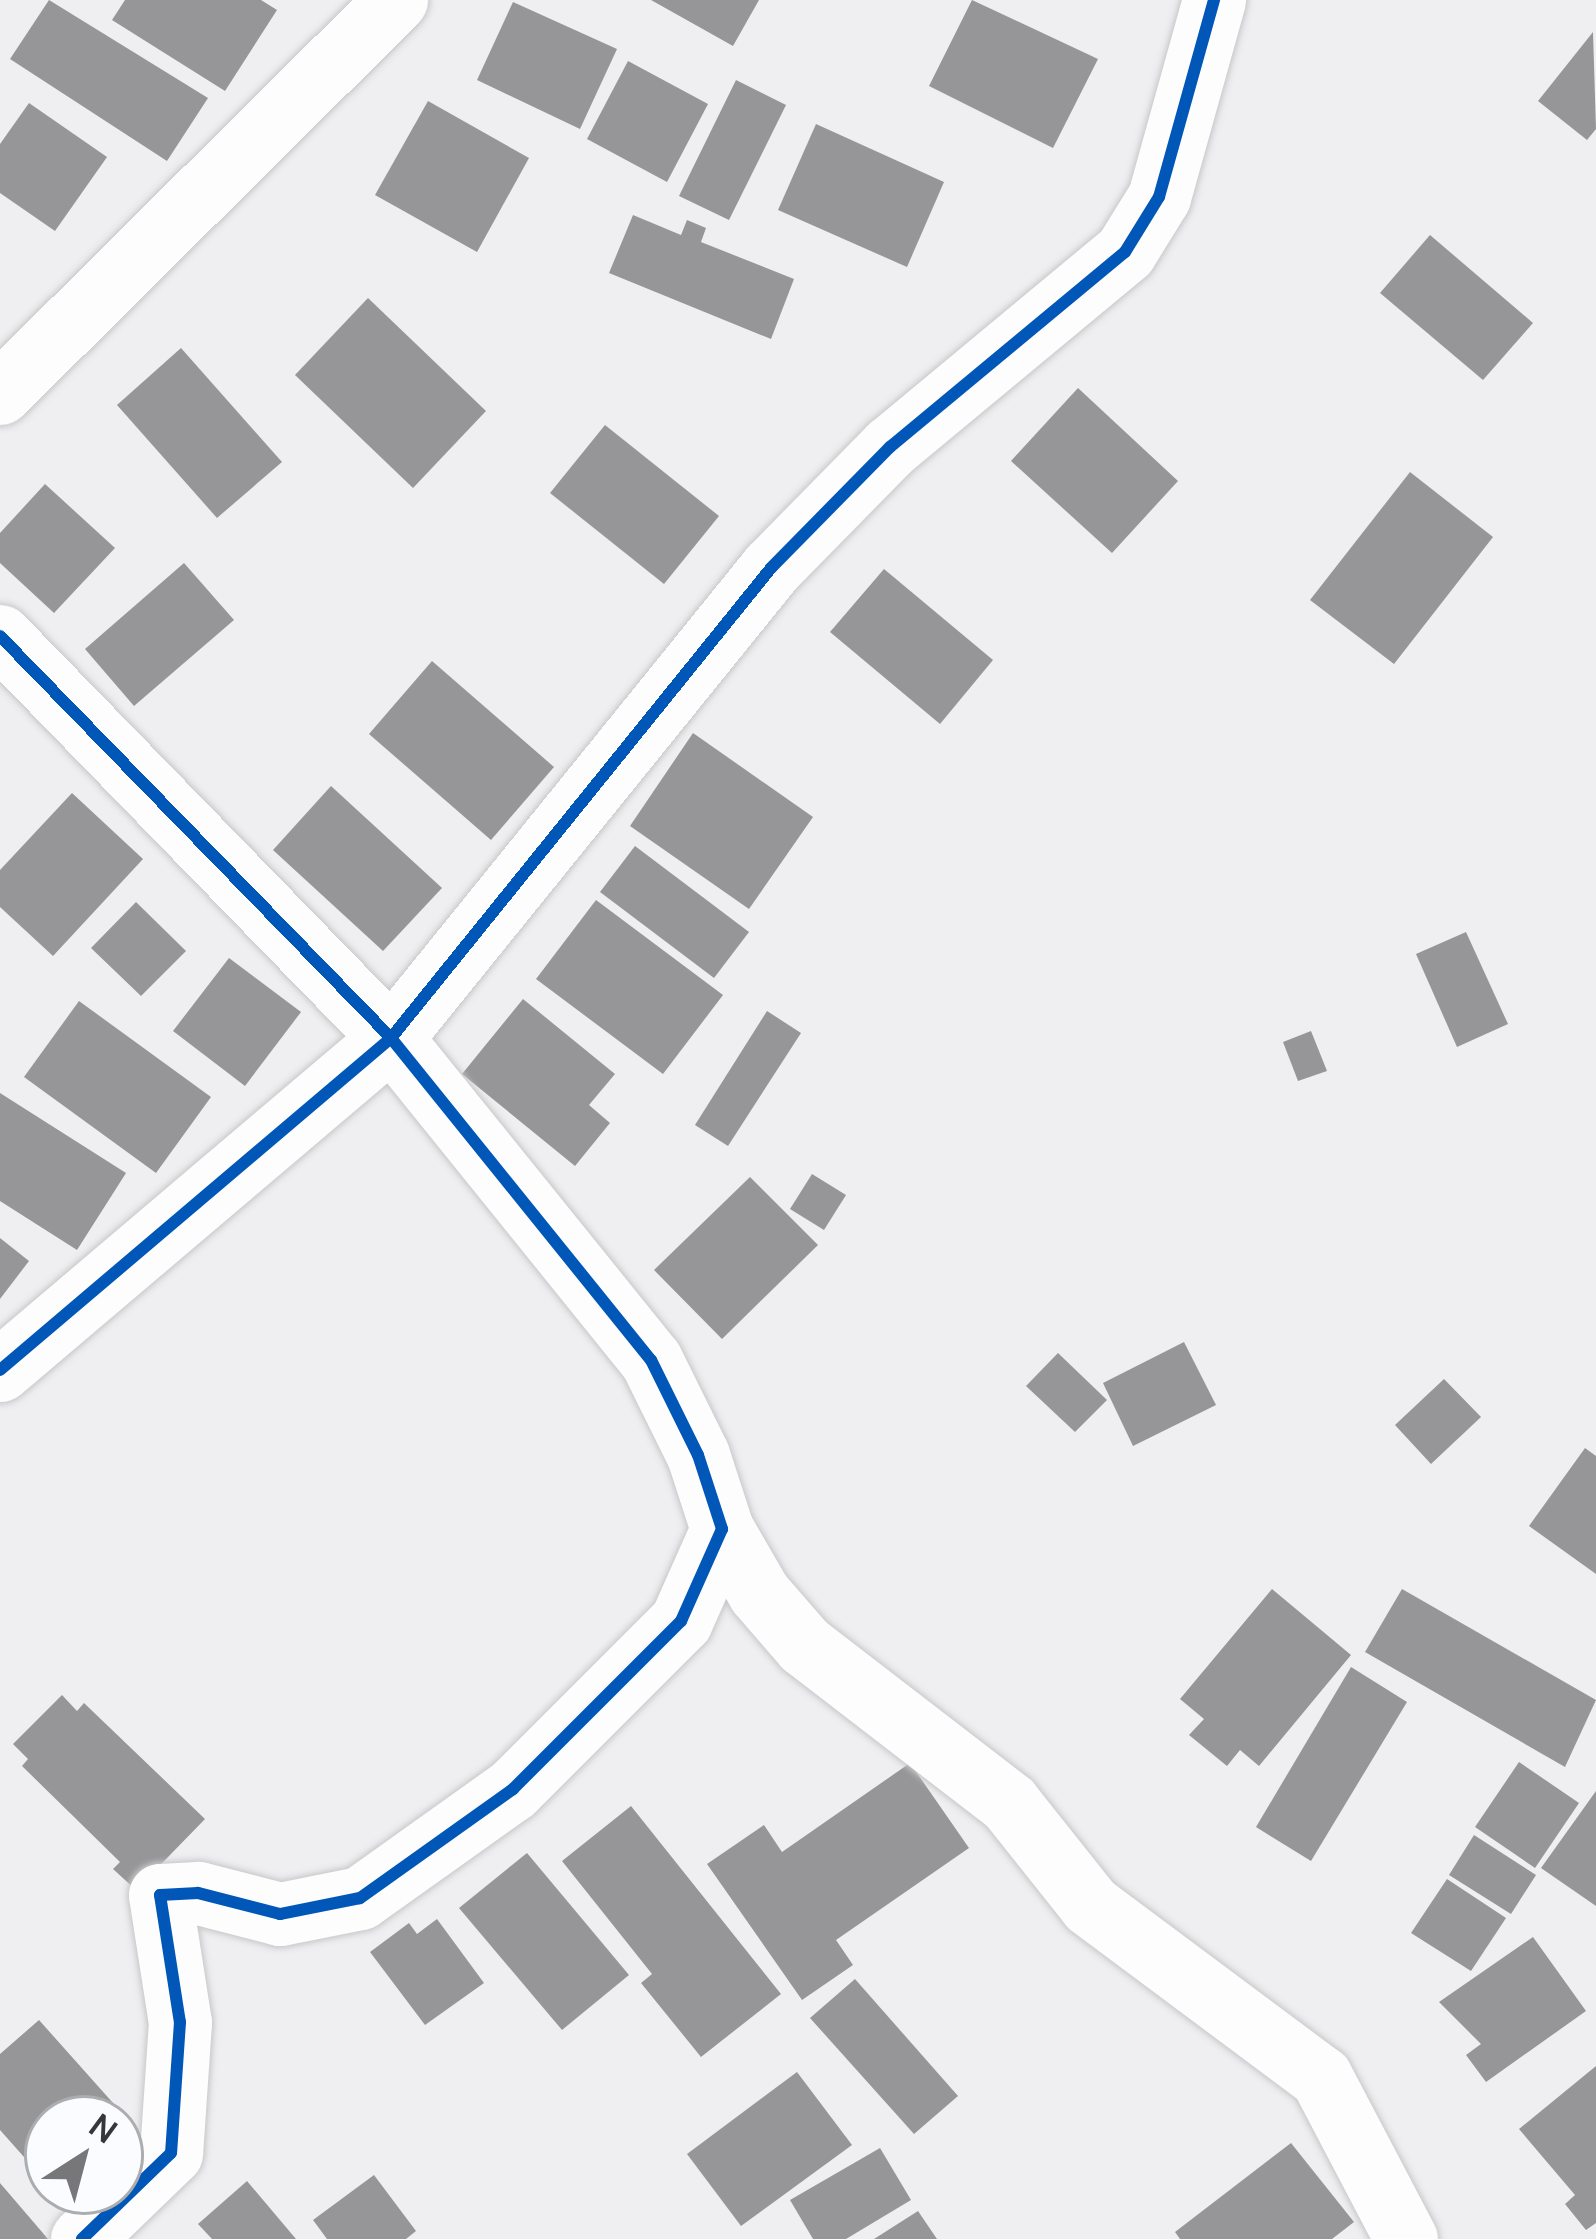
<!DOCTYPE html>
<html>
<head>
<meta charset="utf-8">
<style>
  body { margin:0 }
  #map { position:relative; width:1596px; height:2239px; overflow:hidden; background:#efeff2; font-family:Manrope,sans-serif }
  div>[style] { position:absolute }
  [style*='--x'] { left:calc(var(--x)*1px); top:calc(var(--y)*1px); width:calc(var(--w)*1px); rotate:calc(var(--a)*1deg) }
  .building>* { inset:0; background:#969698 }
  .roads { filter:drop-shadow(0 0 3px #c8c8ca) drop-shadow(0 0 3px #c8c8ca) }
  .minor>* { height:63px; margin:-31.5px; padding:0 31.5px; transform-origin:31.5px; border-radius:31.5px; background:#fdfdfd }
  .cycleway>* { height:12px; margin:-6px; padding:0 6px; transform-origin:6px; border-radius:6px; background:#0057b8 }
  span { translate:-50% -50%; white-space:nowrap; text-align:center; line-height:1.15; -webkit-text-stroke:12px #fbfcff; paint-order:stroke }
  .north { position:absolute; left:24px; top:2095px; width:120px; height:120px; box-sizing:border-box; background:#fbfcff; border:3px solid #acadaf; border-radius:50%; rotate:36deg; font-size:33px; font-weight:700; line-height:48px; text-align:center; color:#363738 }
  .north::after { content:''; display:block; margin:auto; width:42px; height:54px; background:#777779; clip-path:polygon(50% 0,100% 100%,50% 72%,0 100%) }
</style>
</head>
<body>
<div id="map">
  <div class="building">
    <div style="clip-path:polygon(49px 0,208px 98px,167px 161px,10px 59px)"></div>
    <div style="clip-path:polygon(125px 0,261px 0,277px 10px,225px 91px,112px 20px)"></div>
    <div style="clip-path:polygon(651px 0,759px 0,733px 46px)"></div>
    <div style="clip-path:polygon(972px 0,1098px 59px,1053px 148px,929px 86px)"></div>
    <div style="clip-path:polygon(513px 2px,617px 49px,580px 129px,477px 80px)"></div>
    <div style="clip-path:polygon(1593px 32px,1596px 129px,1587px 140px,1538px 101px)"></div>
    <div style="clip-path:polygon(628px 61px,708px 104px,667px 182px,587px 139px)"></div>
    <div style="clip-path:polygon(736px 80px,786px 105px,729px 220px,679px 196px)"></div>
    <div style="clip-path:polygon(428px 101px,529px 158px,477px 252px,375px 195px)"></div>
    <div style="clip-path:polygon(29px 103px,107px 157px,55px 231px,0 193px,0 144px)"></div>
    <div style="clip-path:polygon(816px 124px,944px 182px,907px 267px,778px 210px)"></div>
    <div style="clip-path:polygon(633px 215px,681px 235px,687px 220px,706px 228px,701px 242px,794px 279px,771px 339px,609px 273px)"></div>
    <div style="clip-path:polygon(1430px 235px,1533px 323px,1483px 380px,1380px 293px)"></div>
    <div style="clip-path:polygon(368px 298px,486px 411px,413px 488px,295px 375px)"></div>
    <div style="clip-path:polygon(181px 348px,282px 462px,217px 518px,117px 405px)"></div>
    <div style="clip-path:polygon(1078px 388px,1178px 481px,1112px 553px,1011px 461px)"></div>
    <div style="clip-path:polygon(605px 425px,719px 516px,664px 584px,550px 493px)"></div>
    <div style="clip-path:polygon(1410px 472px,1493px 537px,1394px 664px,1310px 600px)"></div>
    <div style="clip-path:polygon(45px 484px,115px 548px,54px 613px,0 563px,0 533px)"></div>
    <div style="clip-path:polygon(184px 563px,234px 620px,134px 706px,85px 649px)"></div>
    <div style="clip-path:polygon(884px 569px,993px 660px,940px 724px,830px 632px)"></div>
    <div style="clip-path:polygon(432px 661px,554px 767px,491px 840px,369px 734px)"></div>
    <div style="clip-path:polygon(693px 733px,813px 817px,749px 909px,630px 826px)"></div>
    <div style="clip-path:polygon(331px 786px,442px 888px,383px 951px,273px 850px)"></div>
    <div style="clip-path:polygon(72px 793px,143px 859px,53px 956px,0 907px,0 870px)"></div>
    <div style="clip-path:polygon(635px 846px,749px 932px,714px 978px,600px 892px)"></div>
    <div style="clip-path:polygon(596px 900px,723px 995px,663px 1074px,536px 979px)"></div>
    <div style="clip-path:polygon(136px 902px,186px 951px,141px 996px,91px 948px)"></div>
    <div style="clip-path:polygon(1466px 932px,1508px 1024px,1457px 1047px,1416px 954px)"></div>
    <div style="clip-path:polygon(229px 958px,301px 1012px,245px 1086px,173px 1031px)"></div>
    <div style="clip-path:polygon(523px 999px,615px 1074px,589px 1105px,610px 1123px,575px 1166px,462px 1074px)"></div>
    <div style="clip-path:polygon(79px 1001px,211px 1097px,156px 1173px,24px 1077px)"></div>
    <div style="clip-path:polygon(767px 1011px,801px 1033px,728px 1146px,695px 1125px)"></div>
    <div style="clip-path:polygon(1311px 1031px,1327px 1071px,1298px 1081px,1283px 1042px)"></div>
    <div style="clip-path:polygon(0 1093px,126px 1173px,77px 1250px,0 1201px)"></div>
    <div style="clip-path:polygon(812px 1174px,846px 1195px,824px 1230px,790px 1209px)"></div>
    <div style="clip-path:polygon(750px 1177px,818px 1245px,722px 1339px,654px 1270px)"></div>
    <div style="clip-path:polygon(0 1238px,29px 1261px,0 1299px)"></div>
    <div style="clip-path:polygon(1184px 1342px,1216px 1405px,1133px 1446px,1103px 1383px)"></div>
    <div style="clip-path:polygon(1058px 1353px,1107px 1400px,1075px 1432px,1026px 1386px)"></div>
    <div style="clip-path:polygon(1444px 1379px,1481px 1417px,1431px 1464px,1395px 1425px)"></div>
    <div style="clip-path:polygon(1585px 1448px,1596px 1456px,1596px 1574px,1529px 1526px)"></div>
    <div style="clip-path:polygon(1272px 1589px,1351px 1655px,1259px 1766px,1240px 1750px,1227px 1766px,1189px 1735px,1204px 1719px,1180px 1699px)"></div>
    <div style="clip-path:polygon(1402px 1589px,1596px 1700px,1565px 1767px,1365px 1652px)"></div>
    <div style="clip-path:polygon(1351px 1667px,1407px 1702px,1311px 1861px,1256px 1827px)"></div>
    <div style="clip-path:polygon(62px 1695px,77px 1711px,84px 1703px,205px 1819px,136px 1890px,113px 1869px,120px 1862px,22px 1766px,28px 1759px,13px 1744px)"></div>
    <div style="clip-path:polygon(1519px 1762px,1579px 1803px,1535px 1868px,1475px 1827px)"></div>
    <div style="clip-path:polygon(910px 1763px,969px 1848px,836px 1940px,853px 1965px,802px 2000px,707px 1864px,764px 1825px,782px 1852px)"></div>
    <div style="clip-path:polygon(1596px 1791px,1596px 1906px,1541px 1868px)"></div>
    <div style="clip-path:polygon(631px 1806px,781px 1994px,701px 2057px,641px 1983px,652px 1974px,562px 1861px)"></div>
    <div style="clip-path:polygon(1474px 1835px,1536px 1875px,1511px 1914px,1449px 1875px)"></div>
    <div style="clip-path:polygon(527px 1853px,629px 1975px,562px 2030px,459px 1908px)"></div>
    <div style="clip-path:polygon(1447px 1879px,1506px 1918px,1471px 1971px,1411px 1933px)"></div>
    <div style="clip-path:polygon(437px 1919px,484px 1983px,425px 2025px,370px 1952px,409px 1923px,417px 1934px)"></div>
    <div style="clip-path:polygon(1533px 1937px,1586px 2011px,1486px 2082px,1466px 2055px,1481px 2044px,1439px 2002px)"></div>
    <div style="clip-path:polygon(855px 1979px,958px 2096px,914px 2134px,810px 2018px)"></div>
    <div style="clip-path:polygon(39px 2020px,138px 2131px,120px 2147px,120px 2119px,48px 2119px,48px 2184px,0 2130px,0 2054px)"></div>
    <div style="clip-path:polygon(1596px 2066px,1596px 2223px,1586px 2230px,1565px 2204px,1575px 2195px,1519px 2129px)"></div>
    <div style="clip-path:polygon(797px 2072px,852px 2145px,741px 2226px,687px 2154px)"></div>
    <div style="clip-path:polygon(1291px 2143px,1354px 2222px,1332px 2239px,1180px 2239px,1175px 2232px)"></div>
    <div style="clip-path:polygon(880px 2148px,911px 2200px,846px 2239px,813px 2239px,790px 2200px)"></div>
    <div style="clip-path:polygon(374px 2175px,416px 2231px,406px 2239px,327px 2239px,313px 2220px)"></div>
    <div style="clip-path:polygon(247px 2181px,296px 2239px,212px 2239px,198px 2224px)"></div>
    <div style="clip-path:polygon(0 2183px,48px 2239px,0 2239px)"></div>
    <div style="clip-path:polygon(918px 2211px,937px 2239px,874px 2239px)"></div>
  </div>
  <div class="roads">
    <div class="minor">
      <div style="--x:0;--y:393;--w:558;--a:-44.78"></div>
      <div style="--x:0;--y:636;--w:561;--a:45.79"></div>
      <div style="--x:391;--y:1038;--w:414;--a:51.1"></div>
      <div style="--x:651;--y:1360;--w:106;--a:63.7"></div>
      <div style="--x:698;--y:1455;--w:78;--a:72"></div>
      <div style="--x:722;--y:1529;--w:101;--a:114"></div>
      <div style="--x:681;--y:1621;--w:238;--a:135"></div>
      <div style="--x:513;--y:1789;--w:188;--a:144.5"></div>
      <div style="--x:360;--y:1898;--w:82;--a:168.7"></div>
      <div style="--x:280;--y:1914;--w:85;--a:-165.6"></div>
      <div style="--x:198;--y:1893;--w:38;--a:177"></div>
      <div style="--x:160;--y:1895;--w:129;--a:81.1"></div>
      <div style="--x:180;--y:2022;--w:131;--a:93.9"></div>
      <div style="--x:171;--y:2153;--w:124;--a:136"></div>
      <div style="--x:0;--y:1370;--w:513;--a:-40.33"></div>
      <div style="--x:391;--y:1038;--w:604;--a:-51.04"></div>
      <div style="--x:771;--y:568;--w:170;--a:-45.5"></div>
      <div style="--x:890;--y:447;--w:305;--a:-39.7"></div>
      <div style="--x:1125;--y:252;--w:65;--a:-58.3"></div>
      <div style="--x:1159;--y:197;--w:205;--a:-74.4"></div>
      <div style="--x:722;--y:1529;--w:74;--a:60"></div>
      <div style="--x:759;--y:1593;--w:69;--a:49.1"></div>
      <div style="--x:804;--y:1645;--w:259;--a:37.6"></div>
      <div style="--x:1009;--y:1803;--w:130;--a:51.5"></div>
      <div style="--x:1090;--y:1905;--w:288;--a:36.7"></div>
      <div style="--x:1321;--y:2077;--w:183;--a:62.3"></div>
    </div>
  </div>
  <div class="cycleway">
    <div style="--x:0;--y:636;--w:561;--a:45.79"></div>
    <div style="--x:391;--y:1038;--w:414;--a:51.1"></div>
    <div style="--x:651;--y:1360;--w:106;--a:63.7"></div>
    <div style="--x:698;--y:1455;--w:78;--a:72"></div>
    <div style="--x:722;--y:1529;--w:101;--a:114"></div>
    <div style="--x:681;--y:1621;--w:238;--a:135"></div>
    <div style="--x:513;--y:1789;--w:188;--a:144.5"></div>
    <div style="--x:360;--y:1898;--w:82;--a:168.7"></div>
    <div style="--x:280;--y:1914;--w:85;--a:-165.6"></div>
    <div style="--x:198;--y:1893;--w:38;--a:177"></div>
    <div style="--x:160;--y:1895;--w:129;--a:81.1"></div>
    <div style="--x:180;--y:2022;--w:131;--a:93.9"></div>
    <div style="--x:171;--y:2153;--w:124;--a:136"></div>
    <div style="--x:0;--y:1370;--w:513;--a:-40.33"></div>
    <div style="--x:391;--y:1038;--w:604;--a:-51.04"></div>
    <div style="--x:771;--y:568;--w:170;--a:-45.5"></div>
    <div style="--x:890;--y:447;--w:305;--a:-39.7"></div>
    <div style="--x:1125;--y:252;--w:65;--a:-58.3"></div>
    <div style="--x:1159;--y:197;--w:205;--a:-74.4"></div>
  </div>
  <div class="north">N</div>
</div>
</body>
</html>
